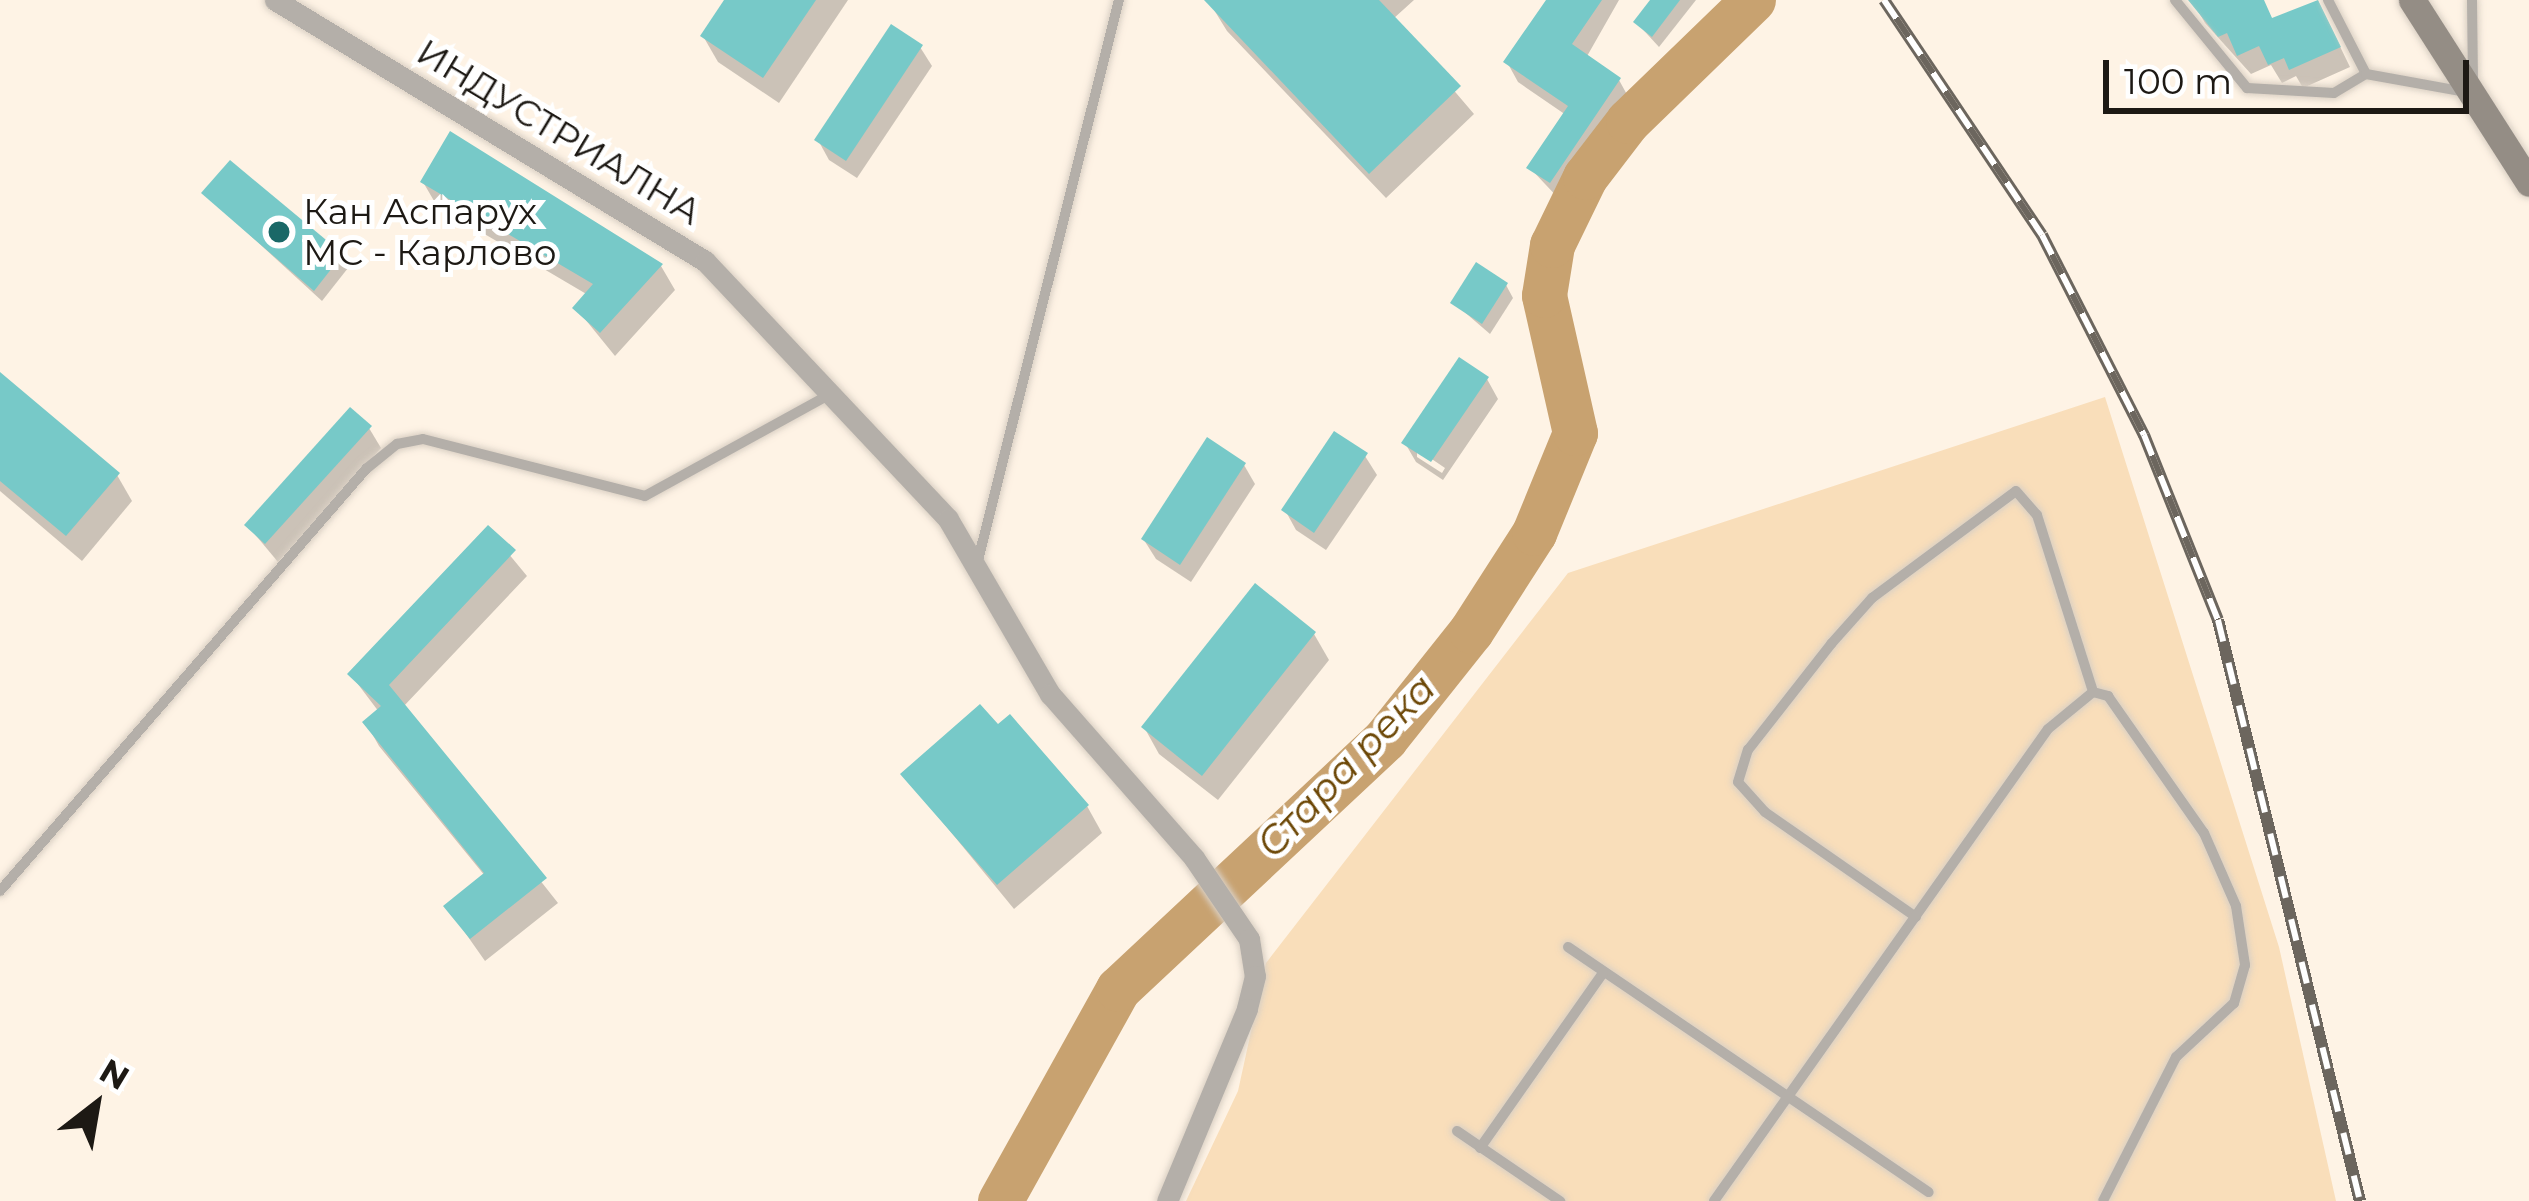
<!DOCTYPE html>
<html>
<head>
<meta charset="utf-8">
<style>
  body { margin:0 }
  #map { position:relative; width:2529px; height:1201px; overflow:hidden; background:#fef3e5; font-family:Montserrat,sans-serif }
  div>[style] { position:absolute }
  [style*='--x'] { left:calc(var(--x)*1px); top:calc(var(--y)*1px); width:calc(var(--w)*1px); rotate:calc(var(--a)*1deg) }
  .green>* { inset:0; background:#f9deba }
  .shadow>* { inset:0; background:#0003 }
  .river>* { height:45px; margin:-22.5px; padding:0 22.5px; transform-origin:22.5px; border-radius:22.5px; background:#c8a270 }
  .building>* { inset:0; background:#77c9c8 }
  .roads { filter:drop-shadow(0 0 3px #dad0c4) drop-shadow(0 0 3px #dad0c4) }
  .service>* { height:10px; margin:-5px; padding:0 5px; transform-origin:5px; border-radius:5px; background:#b4afa9 }
  .minor>* { height:21px; margin:-10.5px; padding:0 10.5px; transform-origin:10.5px; border-radius:10.5px; background:#b4afa9 }
  .secondary>* { height:27px; margin:-13.5px; padding:0 13.5px; transform-origin:13.5px; border-radius:13.5px; background:#948d85 }
  .rail>* { height:12px; margin-top:-6px; transform-origin:0; background:repeating-linear-gradient(90deg,#fff 0 22px,#6c665e 0 44px); box-sizing:border-box; border-block:3px solid #6c665e }
  .dots>* { width:33px; height:33px; translate:-50% -50%; box-sizing:border-box; border:6px solid #fff; border-radius:50% }
  span { translate:-50% -50%; white-space:nowrap; text-align:center; line-height:1.15; -webkit-text-stroke:10px #fff; paint-order:stroke }
  .street-label { font-size:36px; color:#1d1914 }
  .poi-label { font-size:36px; color:#1d1914 }
  .left { translate:0 -50%; text-align:left }
  .water-label { font-size:39px; color:#6c4706; font-style:italic }
  .north { position:absolute; left:36px; top:1045px; width:120px; height:120px; -webkit-text-stroke:9px #fff; paint-order:stroke; rotate:31deg; font-size:33px; font-weight:700; line-height:48px; text-align:center; color:#1d1914 }
  .north::after { content:''; display:block; margin:auto; width:42px; height:54px; background:#1d1914; clip-path:polygon(50% 0,100% 100%,50% 72%,0 100%) }
  .scale { position:absolute; left:2103px; top:60px; width:366px; height:54px; box-sizing:border-box; border:6px solid #1d1914; border-top:0; padding-left:15px; font-size:36px; line-height:42px; white-space:nowrap; color:#1d1914; -webkit-text-stroke:9px #fff; paint-order:stroke }
</style>
</head>
<body>
<div id="map">
  <div class="green">
    <div style="clip-path:polygon(2105px 397px,2279px 947px,2336px 1201px,1186px 1201px,1238px 1091px,1266px 963px,1568px 573px)"></div>
  </div>
  <div class="shadow">
    <div style="clip-path:polygon(728px 0,848px 0,779px 103px,718px 62px,703px 36px)"></div>
    <div style="clip-path:polygon(1216px 0,1414px 0,1393px 19px,1474px 114px,1386px 198px,1227px 31px,1211px 5px)"></div>
    <div style="clip-path:polygon(1549px 0,1619px 0,1586px 58px,1619px 80px,1630px 100px,1561px 201px,1530px 168px,1566px 115px,1518px 82px,1507px 62px)"></div>
    <div style="clip-path:polygon(1653px 0,1696px 0,1659px 47px,1636px 22px)"></div>
    <div style="clip-path:polygon(2204px 0,2263px 0,2273px 21px,2318px 1px,2350px 67px,2303px 88px,2296px 76px,2282px 83px,2271px 65px,2251px 74px,2205px 23px,2194px 4px)"></div>
    <div style="clip-path:polygon(920px 47px,932px 66px,857px 178px,829px 160px,818px 140px)"></div>
    <div style="clip-path:polygon(423px 182px,661px 266px,675px 290px,615px 356px,576px 308px,588px 295px,437px 206px)"></div>
    <div style="clip-path:polygon(205px 194px,341px 256px,348px 268px,322px 301px)"></div>
    <div style="clip-path:polygon(1506px 285px,1513px 298px,1490px 334px,1454px 303px)"></div>
    <div style="clip-path:polygon(0 376px,117px 475px,132px 501px,82px 561px,0 491px)"></div>
    <div style="clip-path:polygon(evenodd,1487px 379px,1498px 399px,1443px 480px,1416px 462px,1405px 443px,1487px 379px,1417px 449px,1445px 468px,1442px 473px,1417px 457px,1417px 449px)"></div>
    <div style="clip-path:polygon(369px 428px,381px 448px,278px 562px,247px 525px)"></div>
    <div style="clip-path:polygon(1365px 456px,1377px 475px,1326px 550px,1296px 530px,1285px 510px)"></div>
    <div style="clip-path:polygon(1244px 465px,1255px 484px,1191px 582px,1156px 559px,1144px 540px)"></div>
    <div style="clip-path:polygon(488px 529px,527px 576px,403px 707px,558px 903px,485px 961px,447px 907px,485px 876px,379px 746px,366px 723px,379px 712px,351px 675px)"></div>
    <div style="clip-path:polygon(1314px 634px,1329px 660px,1218px 800px,1159px 754px,1144px 727px)"></div>
    <div style="clip-path:polygon(904px 775px,1087px 806px,1102px 833px,1014px 909px)"></div>
  </div>
  <div class="river">
    <div style="--x:1000;--y:1201;--w:243;--a:-60.9"></div>
    <div style="--x:1118;--y:989;--w:366;--a:-43.1"></div>
    <div style="--x:1385;--y:739;--w:138;--a:-51.5"></div>
    <div style="--x:1471;--y:631;--w:117;--a:-57.3"></div>
    <div style="--x:1534;--y:533;--w:108;--a:-67.7"></div>
    <div style="--x:1575;--y:433;--w:141;--a:-102.7"></div>
    <div style="--x:1544;--y:295;--w:51;--a:-80.9"></div>
    <div style="--x:1552;--y:245;--w:76;--a:-64.1"></div>
    <div style="--x:1585;--y:177;--w:71;--a:-52.5"></div>
    <div style="--x:1628;--y:121;--w:174;--a:-44.1"></div>
  </div>
  <div class="building">
    <div style="clip-path:polygon(724px 0,816px 0,763px 78px,700px 36px)"></div>
    <div style="clip-path:polygon(1204px 0,1379px 0,1461px 86px,1369px 174px)"></div>
    <div style="clip-path:polygon(1546px 0,1602px 0,1572px 44px,1621px 78px,1550px 183px,1526px 168px,1568px 106px,1503px 62px)"></div>
    <div style="clip-path:polygon(1650px 0,1680px 0,1652px 37px,1633px 22px)"></div>
    <div style="clip-path:polygon(2188px 0,2264px 0,2272px 18px,2318px 0,2341px 47px,2289px 70px,2284px 58px,2268px 65px,2259px 46px,2237px 56px,2227px 33px,2218px 37px)"></div>
    <div style="clip-path:polygon(891px 24px,923px 45px,846px 161px,814px 140px)"></div>
    <div style="clip-path:polygon(450px 131px,663px 264px,600px 333px,572px 308px,593px 284px,420px 182px)"></div>
    <div style="clip-path:polygon(230px 160px,343px 254px,314px 291px,201px 193px)"></div>
    <div style="clip-path:polygon(1476px 262px,1508px 283px,1482px 324px,1450px 303px)"></div>
    <div style="clip-path:polygon(1459px 357px,1489px 377px,1431px 462px,1401px 443px)"></div>
    <div style="clip-path:polygon(0 372px,120px 473px,66px 536px,0 481px)"></div>
    <div style="clip-path:polygon(350px 407px,372px 426px,265px 544px,244px 525px)"></div>
    <div style="clip-path:polygon(1334px 431px,1368px 453px,1314px 533px,1281px 510px)"></div>
    <div style="clip-path:polygon(1207px 437px,1246px 463px,1180px 565px,1141px 539px)"></div>
    <div style="clip-path:polygon(488px 525px,516px 550px,389px 685px,547px 878px,470px 939px,443px 906px,484px 873px,362px 722px,381px 706px,347px 674px)"></div>
    <div style="clip-path:polygon(1255px 583px,1316px 632px,1202px 776px,1141px 727px)"></div>
    <div style="clip-path:polygon(980px 704px,998px 724px,1010px 714px,1089px 805px,997px 885px,900px 774px)"></div>
  </div>
  <div class="roads">
    <div class="service">
      <div style="--x:2175;--y:0;--w:114;--a:50.7"></div>
      <div style="--x:2247;--y:88;--w:87;--a:3.3"></div>
      <div style="--x:2334;--y:93;--w:37;--a:-31"></div>
      <div style="--x:2328;--y:0;--w:83;--a:62.8"></div>
      <div style="--x:2366;--y:74;--w:102;--a:10.2"></div>
      <div style="--x:2472;--y:0;--w:81;--a:89.3"></div>
      <div style="--x:977;--y:564;--w:582;--a:-75.87"></div>
      <div style="--x:0;--y:891;--w:559;--a:-49.06"></div>
      <div style="--x:366;--y:469;--w:40;--a:-39"></div>
      <div style="--x:397;--y:444;--w:26;--a:-11"></div>
      <div style="--x:423;--y:439;--w:229;--a:14.4"></div>
      <div style="--x:645;--y:496;--w:210;--a:-28.8"></div>
      <div style="--x:1916;--y:917;--w:184;--a:-145.2"></div>
      <div style="--x:1765;--y:812;--w:40;--a:-132"></div>
      <div style="--x:1738;--y:782;--w:34;--a:-73"></div>
      <div style="--x:1748;--y:750;--w:135;--a:-51.9"></div>
      <div style="--x:1831;--y:644;--w:62;--a:-48.3"></div>
      <div style="--x:1872;--y:598;--w:179;--a:-36.6"></div>
      <div style="--x:2016;--y:491;--w:32;--a:49"></div>
      <div style="--x:2037;--y:515;--w:186;--a:72.4"></div>
      <div style="--x:1568;--y:947;--w:436;--a:34.2"></div>
      <div style="--x:1457;--y:1131;--w:125;--a:34.2"></div>
      <div style="--x:1480;--y:1148;--w:214;--a:-54.9"></div>
      <div style="--x:1714;--y:1201;--w:578;--a:-54.72"></div>
      <div style="--x:2048;--y:729;--w:58;--a:-39.4"></div>
      <div style="--x:2093;--y:692;--w:16;--a:15"></div>
      <div style="--x:2108;--y:696;--w:167;--a:55"></div>
      <div style="--x:2204;--y:833;--w:80;--a:66.3"></div>
      <div style="--x:2236;--y:906;--w:60;--a:81.3"></div>
      <div style="--x:2245;--y:965;--w:40;--a:106"></div>
      <div style="--x:2234;--y:1003;--w:79;--a:137"></div>
      <div style="--x:2176;--y:1057;--w:161;--a:116.9"></div>
    </div>
    <div class="minor">
      <div style="--x:275;--y:0;--w:503;--a:31.26"></div>
      <div style="--x:705;--y:261;--w:354;--a:46.7"></div>
      <div style="--x:948;--y:519;--w:203;--a:59.8"></div>
      <div style="--x:1050;--y:694;--w:218;--a:48.7"></div>
      <div style="--x:1194;--y:858;--w:98;--a:55.8"></div>
      <div style="--x:1249;--y:939;--w:37;--a:81"></div>
      <div style="--x:1255;--y:976;--w:34;--a:104"></div>
      <div style="--x:1247;--y:1009;--w:208;--a:112.6"></div>
    </div>
    <div class="secondary">
      <div style="--x:2412;--y:0;--w:217;--a:57.4"></div>
    </div>
  </div>
  <div class="rail">
    <div style="--x:1884;--y:0;--w:283;--a:56.1"></div>
    <div style="--x:2042;--y:235;--w:225;--a:63"></div>
    <div style="--x:2144;--y:435;--w:199;--a:68.2"></div>
    <div style="--x:2218;--y:620;--w:598;--a:76.27"></div>
  </div>
  <div class="dots">
    <div style="left:279px;top:232px;background:#1a6867"></div>
  </div>
  <div class="street-label">
    <span style="left:559px;top:132px;rotate:31deg">ИНДУСТРИАЛНА</span>
  </div>
  <div class="poi-label">
    <span class="left" style="left:303px;top:232px">Кан Аспарух<br>МС - Карлово</span>
  </div>
  <div class="water-label">
    <span style="left:1346px;top:766px;rotate:-46deg">Стара река</span>
  </div>
  <div class="north">N</div>
  <div class="scale">100 m</div>
</div>
</body>
</html>
